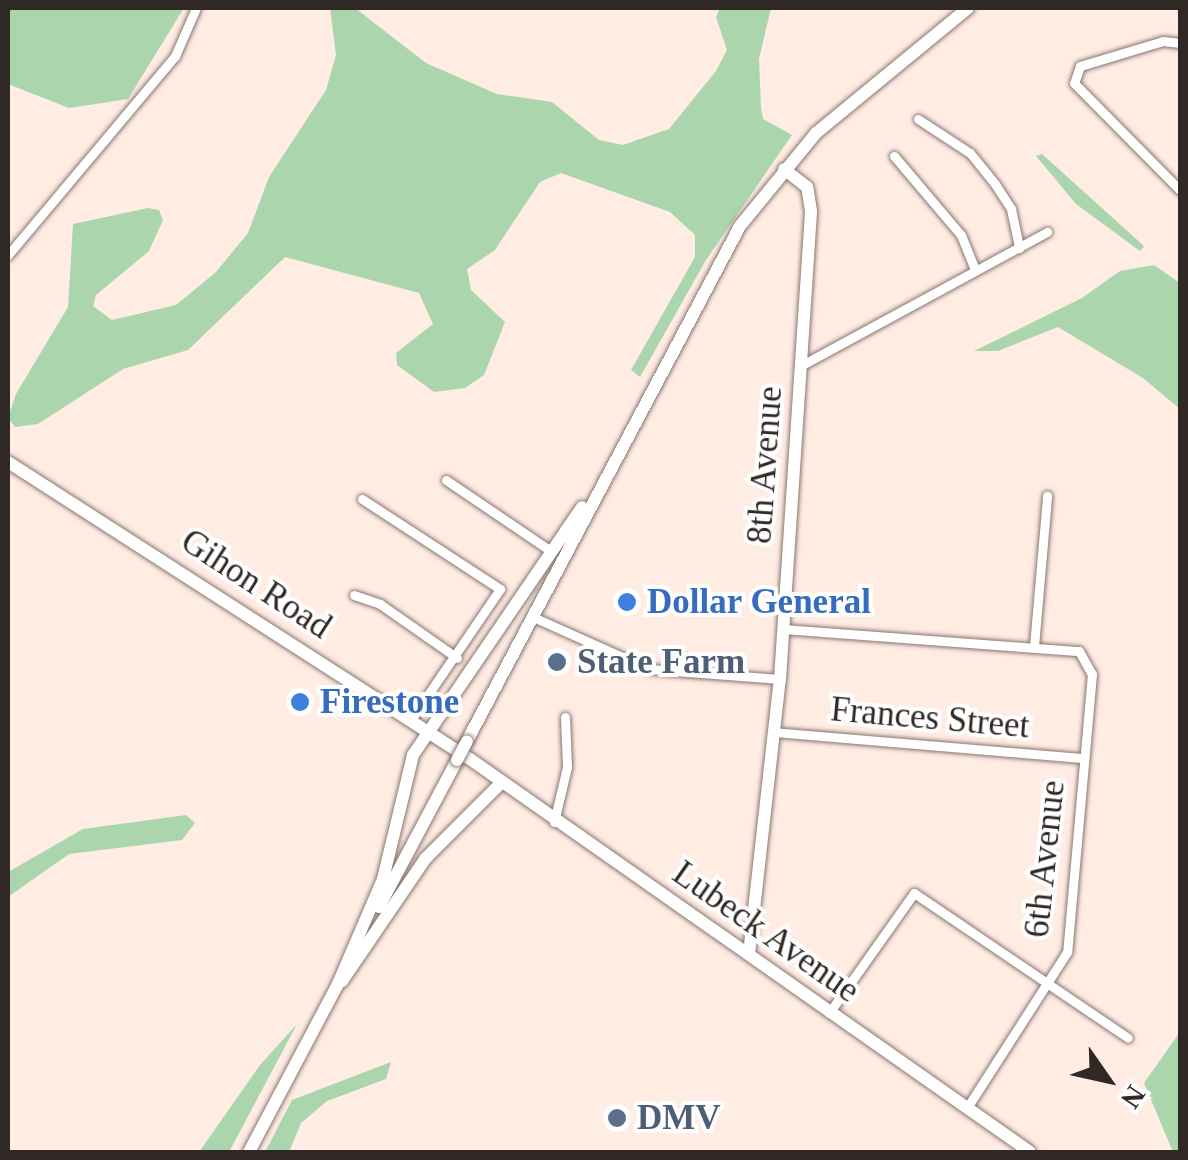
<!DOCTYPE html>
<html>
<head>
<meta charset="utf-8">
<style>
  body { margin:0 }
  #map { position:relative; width:1188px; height:1160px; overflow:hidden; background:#ffece3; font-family:"Times New Roman",serif }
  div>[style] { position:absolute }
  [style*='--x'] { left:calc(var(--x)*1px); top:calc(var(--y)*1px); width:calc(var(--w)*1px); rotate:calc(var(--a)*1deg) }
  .green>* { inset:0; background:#abd6ad }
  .roads { filter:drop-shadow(0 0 2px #87776f) drop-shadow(0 0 2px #87776f) }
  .street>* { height:9px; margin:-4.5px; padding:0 4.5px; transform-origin:4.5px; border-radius:4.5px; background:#fff }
  .secondary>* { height:12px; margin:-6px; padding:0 6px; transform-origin:6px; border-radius:6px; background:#fff }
  .bridges { filter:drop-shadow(0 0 2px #87776f) drop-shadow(0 0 2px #87776f) }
  .secondary-bridge>* { height:12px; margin:-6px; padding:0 6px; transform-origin:6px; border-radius:6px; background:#fff }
  .dots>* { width:28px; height:28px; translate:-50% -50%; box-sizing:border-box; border:5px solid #fefefe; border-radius:50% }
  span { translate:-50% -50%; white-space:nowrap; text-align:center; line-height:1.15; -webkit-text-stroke:8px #fefefe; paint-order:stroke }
  .street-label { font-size:35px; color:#2f2825 }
  .shop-label { font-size:35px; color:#366cbe; font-weight:700 }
  .left { translate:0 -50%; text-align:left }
  .service-label { font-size:35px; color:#4e5e75; font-weight:700 }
  .frame { position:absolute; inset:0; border:10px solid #2f2825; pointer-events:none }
  .north { position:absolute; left:1058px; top:1030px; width:100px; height:100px; -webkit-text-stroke:8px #fefefe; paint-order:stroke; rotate:124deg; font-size:28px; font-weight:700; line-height:40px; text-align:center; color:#2f2825 }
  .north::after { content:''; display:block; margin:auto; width:35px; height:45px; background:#2f2825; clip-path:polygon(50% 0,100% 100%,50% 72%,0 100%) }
</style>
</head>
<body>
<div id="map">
  <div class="green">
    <div style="clip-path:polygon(8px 8px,184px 8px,128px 99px,69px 108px,8px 84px)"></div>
    <div style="clip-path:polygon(330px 8px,355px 8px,426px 63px,497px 94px,552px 102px,599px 140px,623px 145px,669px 129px,716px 71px,727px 50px,716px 17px,720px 8px,771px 8px,759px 59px,761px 108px,763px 119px,792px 135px,706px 260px,640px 377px,631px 370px,695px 257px,695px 235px,670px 212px,561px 173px,540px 182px,495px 250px,467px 269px,471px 290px,505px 322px,484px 375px,465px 388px,434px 392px,397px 365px,396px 353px,433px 324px,419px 293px,285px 257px,188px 350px,123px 369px,38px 424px,15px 427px,8px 418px,16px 394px,68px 307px,73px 224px,148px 208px,159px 210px,163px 220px,149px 251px,96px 295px,93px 306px,112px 320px,176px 305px,216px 272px,248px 233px,269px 177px,326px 90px,336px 55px)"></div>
    <div style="clip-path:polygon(1042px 154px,1144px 246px,1140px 251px,1076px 204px,1036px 156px)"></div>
    <div style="clip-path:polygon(1154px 265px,1180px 283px,1180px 409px,1143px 378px,1058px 327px,998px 351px,974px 351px,1082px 298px,1120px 271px)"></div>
    <div style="clip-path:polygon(186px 815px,195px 823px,182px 840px,69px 854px,8px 897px,8px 872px,83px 829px)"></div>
    <div style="clip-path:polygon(297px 1024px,229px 1152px,199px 1152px,260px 1065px)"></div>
    <div style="clip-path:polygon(1180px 1032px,1180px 1152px,1173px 1152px,1144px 1083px)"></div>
    <div style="clip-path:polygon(391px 1062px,386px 1079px,327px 1101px,301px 1123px,289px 1152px,265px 1152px,292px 1100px)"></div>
  </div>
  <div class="roads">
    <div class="street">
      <div style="--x:1180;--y:43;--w:17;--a:-173"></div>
      <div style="--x:1163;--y:41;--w:87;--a:163.2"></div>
      <div style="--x:1080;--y:66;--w:18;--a:109"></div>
      <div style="--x:1074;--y:83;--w:151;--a:45.3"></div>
      <div style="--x:918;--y:119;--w:62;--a:33.2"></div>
      <div style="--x:970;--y:153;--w:40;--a:51"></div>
      <div style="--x:995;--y:184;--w:30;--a:57"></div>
      <div style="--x:1011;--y:209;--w:40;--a:78"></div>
      <div style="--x:894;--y:156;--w:104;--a:49.7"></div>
      <div style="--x:961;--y:235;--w:38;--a:68"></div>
      <div style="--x:8;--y:255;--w:260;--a:-50"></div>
      <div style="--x:175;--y:56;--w:52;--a:-66.4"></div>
      <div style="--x:802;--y:365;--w:279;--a:-28.5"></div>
      <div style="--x:446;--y:480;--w:127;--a:34.1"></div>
      <div style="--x:362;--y:499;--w:165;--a:33.1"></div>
      <div style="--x:500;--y:589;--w:160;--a:124.3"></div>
      <div style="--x:354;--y:595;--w:28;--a:19"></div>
      <div style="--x:380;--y:604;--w:94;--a:35"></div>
      <div style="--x:531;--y:616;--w:129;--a:24.2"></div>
      <div style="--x:649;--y:669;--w:131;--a:4.4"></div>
      <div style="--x:783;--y:629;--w:297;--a:4.3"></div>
      <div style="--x:1079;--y:651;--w:26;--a:61"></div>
      <div style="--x:1092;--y:674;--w:279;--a:95.1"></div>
      <div style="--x:1067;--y:952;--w:185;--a:122.7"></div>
      <div style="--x:1034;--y:646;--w:151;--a:-85"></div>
      <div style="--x:773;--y:732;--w:311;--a:4.8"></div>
      <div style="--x:554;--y:822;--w:57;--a:-76.7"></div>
      <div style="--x:567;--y:767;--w:50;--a:-92.3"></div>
      <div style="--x:829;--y:1013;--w:147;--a:-54.7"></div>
      <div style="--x:914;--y:893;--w:258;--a:34.1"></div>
    </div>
    <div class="secondary">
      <div style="--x:8;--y:462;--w:549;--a:32.74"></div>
      <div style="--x:470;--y:759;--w:684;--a:35.06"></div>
      <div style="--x:467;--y:741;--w:583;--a:-62.07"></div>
      <div style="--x:740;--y:226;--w:120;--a:-50.7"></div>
      <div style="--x:816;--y:133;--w:197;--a:-39.4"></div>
      <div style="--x:379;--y:907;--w:166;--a:-62"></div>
      <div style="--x:749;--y:954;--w:277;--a:-83.6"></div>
      <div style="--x:780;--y:679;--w:469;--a:-86.2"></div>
      <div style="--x:811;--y:211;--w:24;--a:-99"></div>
      <div style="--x:807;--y:187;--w:29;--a:-142"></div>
      <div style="--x:342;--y:981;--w:149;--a:-55.7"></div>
      <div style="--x:426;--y:858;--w:105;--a:-45"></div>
      <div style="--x:337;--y:986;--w:116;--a:-66.7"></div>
      <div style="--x:383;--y:879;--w:128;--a:-76.4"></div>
      <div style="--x:413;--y:755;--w:300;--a:-55.7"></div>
      <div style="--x:249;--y:1152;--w:192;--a:-62.1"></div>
    </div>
  </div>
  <div class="bridges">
    <div class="secondary-bridge">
      <div style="--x:457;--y:760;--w:21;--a:-62"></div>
    </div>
  </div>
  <div class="dots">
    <div style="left:627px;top:602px;background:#3f7fe0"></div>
    <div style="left:557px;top:662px;background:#5c6f8a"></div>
    <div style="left:300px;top:702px;background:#3f7fe0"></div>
    <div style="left:617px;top:1118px;background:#5c6f8a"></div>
  </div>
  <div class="street-label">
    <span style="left:765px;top:465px;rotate:-86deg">8th Avenue</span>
    <span style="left:256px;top:584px;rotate:33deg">Gihon Road</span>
    <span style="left:930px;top:718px;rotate:5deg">Frances Street</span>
    <span style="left:1045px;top:859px;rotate:-84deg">6th Avenue</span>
    <span style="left:766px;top:932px;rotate:35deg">Lubeck Avenue</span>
  </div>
  <div class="shop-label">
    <span class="left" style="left:647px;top:602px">Dollar General</span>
    <span class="left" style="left:320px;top:702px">Firestone</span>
  </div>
  <div class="service-label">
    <span class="left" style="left:577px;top:662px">State Farm</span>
    <span class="left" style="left:637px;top:1118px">DMV</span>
  </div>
  <div class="frame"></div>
  <div class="north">N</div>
</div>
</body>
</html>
